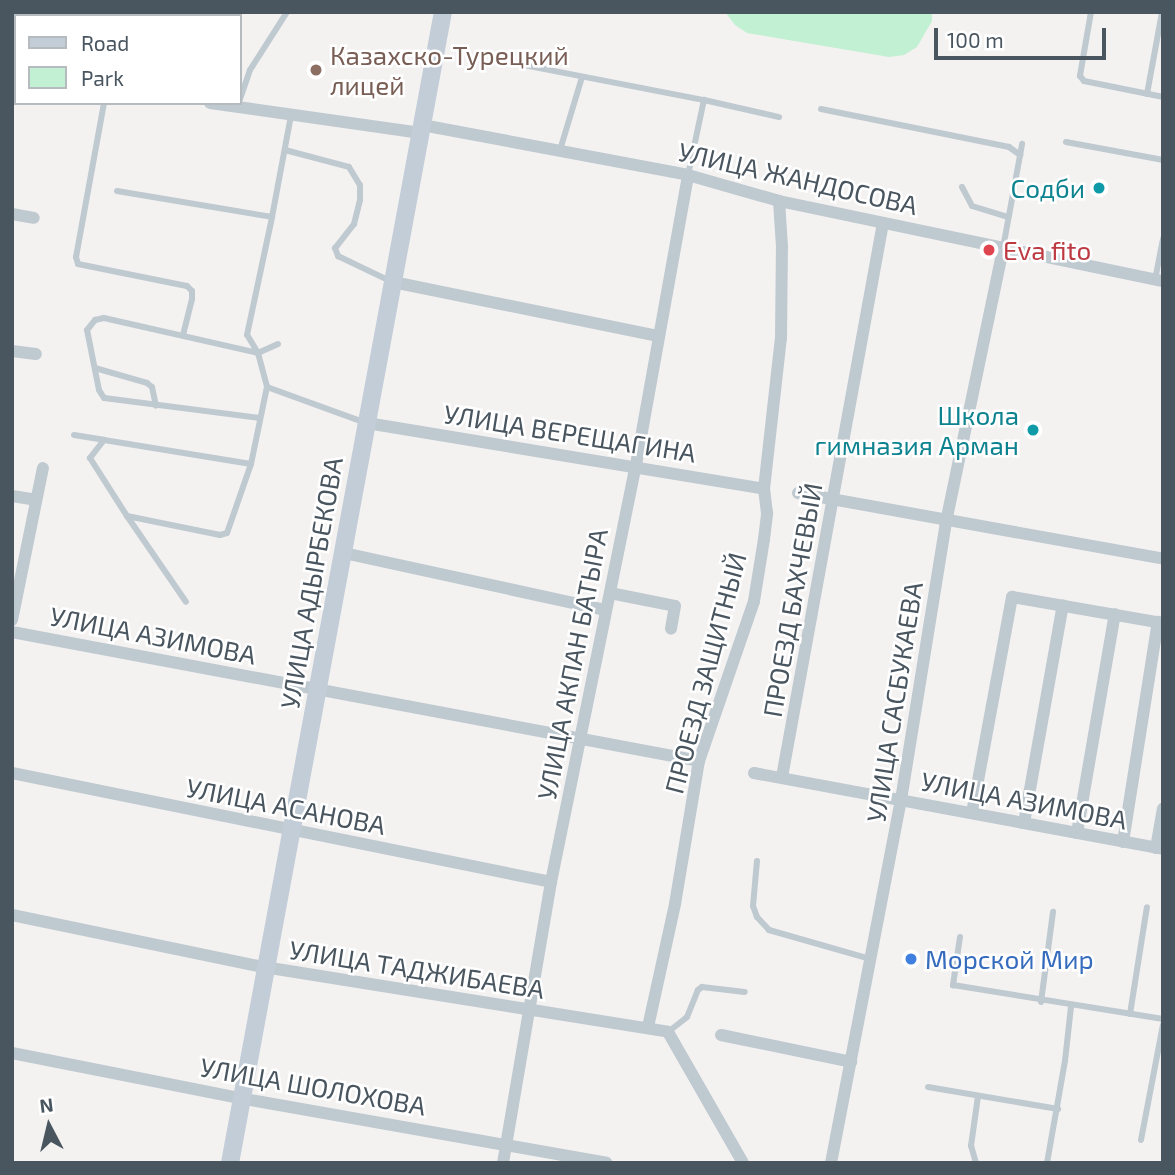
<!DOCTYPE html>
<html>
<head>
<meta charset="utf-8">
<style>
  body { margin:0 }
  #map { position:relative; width:1175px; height:1175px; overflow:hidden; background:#f4f1f1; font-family:"Exo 2",sans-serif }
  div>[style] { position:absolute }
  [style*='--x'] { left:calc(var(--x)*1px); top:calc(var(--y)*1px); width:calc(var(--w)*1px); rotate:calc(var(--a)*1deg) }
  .green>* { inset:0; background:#c1f0d3 }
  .service>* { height:6px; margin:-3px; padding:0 3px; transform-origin:3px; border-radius:3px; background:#bfc9d0 }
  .minor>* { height:12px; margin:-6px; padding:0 6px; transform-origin:6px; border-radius:6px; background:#bfc9d0 }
  .secondary>* { height:18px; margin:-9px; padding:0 9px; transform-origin:9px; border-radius:9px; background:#c2cdd8 }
  .dots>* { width:19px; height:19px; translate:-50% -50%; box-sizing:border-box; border:4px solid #fff; border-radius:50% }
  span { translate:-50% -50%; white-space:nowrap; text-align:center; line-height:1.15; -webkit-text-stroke:5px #fff; paint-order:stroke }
  .education-label { font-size:26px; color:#785e54 }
  .left { translate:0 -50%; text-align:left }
  .street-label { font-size:26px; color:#49555f }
  .culture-label { font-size:26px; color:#0d838f }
  .right { translate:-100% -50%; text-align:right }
  .health-label { font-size:26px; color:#be3a42 }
  .shop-label { font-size:26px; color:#366cbe }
  .frame { position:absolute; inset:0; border:14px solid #49555f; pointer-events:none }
  .legend { position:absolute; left:14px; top:14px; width:228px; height:91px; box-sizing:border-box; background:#fff; border:2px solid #b6bbbf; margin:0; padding:9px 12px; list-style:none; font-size:21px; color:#49555f }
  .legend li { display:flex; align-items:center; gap:14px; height:35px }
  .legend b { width:35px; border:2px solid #b6bbbf }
  .north { position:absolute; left:14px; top:1091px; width:70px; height:70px; -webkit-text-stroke:5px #fff; paint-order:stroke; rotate:353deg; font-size:19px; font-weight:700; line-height:28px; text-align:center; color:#49555f }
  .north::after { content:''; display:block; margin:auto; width:24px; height:32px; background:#49555f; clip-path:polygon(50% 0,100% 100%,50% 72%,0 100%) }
  .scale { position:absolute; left:934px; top:28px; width:172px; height:32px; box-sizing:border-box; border:4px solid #49555f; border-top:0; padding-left:9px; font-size:21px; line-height:24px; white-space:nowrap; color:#49555f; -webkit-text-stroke:5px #fff; paint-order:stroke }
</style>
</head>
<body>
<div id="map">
  <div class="green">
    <div style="clip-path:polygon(725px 12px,932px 12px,932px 21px,917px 47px,904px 55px,889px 57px,747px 33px,735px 25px)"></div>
  </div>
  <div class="service">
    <div style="--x:1091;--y:12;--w:65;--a:99.8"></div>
    <div style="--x:1080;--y:76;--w:6;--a:51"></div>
    <div style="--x:1084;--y:81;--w:81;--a:11.4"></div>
    <div style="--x:108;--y:16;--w:4;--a:-90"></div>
    <div style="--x:498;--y:60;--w:210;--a:11"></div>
    <div style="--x:1147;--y:94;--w:83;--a:-79.6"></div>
    <div style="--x:240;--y:99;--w:31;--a:-71"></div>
    <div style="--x:250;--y:70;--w:69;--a:-57.5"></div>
    <div style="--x:104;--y:103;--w:157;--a:100.3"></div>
    <div style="--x:76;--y:257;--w:7;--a:74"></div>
    <div style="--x:78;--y:264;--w:111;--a:11.4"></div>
    <div style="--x:187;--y:286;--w:7;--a:45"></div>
    <div style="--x:192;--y:291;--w:8;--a:90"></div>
    <div style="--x:192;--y:299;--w:36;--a:104"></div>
    <div style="--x:821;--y:109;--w:192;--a:11.4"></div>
    <div style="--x:1009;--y:147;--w:14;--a:36"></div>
    <div style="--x:1066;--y:142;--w:99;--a:10.5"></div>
    <div style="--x:285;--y:150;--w:66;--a:14.9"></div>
    <div style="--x:349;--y:167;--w:21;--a:59"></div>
    <div style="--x:360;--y:185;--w:15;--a:90"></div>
    <div style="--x:360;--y:200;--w:25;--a:104"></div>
    <div style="--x:354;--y:224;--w:31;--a:128"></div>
    <div style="--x:335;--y:248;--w:9;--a:69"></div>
    <div style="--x:338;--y:256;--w:58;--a:25.7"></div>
    <div style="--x:560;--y:150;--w:76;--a:-73.2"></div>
    <div style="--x:688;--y:175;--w:77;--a:-78"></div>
    <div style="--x:704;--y:100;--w:77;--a:12.8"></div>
    <div style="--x:962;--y:187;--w:21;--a:62"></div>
    <div style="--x:972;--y:206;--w:38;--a:17"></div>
    <div style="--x:117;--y:191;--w:157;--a:9.5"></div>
    <div style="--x:272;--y:217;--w:104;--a:-79.4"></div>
    <div style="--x:1003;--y:248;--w:106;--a:-79.6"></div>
    <div style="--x:1155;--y:280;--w:42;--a:-79"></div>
    <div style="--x:278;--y:344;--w:22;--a:156"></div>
    <div style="--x:258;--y:353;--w:35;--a:75"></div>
    <div style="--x:267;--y:387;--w:105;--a:20"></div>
    <div style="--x:95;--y:368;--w:54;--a:16.1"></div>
    <div style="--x:147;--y:383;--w:6;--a:39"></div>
    <div style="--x:152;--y:387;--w:19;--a:78"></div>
    <div style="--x:260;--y:418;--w:157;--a:-172.7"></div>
    <div style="--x:104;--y:398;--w:9;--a:-122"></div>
    <div style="--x:99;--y:390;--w:61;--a:-101.3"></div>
    <div style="--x:87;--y:330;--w:13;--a:-51"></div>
    <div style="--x:95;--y:320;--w:9;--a:-13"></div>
    <div style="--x:104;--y:318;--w:158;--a:12.8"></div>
    <div style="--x:258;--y:353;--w:21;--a:-121"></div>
    <div style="--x:247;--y:335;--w:121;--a:-78"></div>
    <div style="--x:74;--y:435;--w:30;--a:9"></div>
    <div style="--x:104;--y:440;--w:23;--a:128"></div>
    <div style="--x:90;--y:458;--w:69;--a:57.5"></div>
    <div style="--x:127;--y:516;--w:95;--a:11.5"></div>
    <div style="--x:220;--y:535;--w:7;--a:-16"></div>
    <div style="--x:227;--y:533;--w:73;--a:-70.8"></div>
    <div style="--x:104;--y:440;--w:149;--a:9.3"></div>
    <div style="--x:251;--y:464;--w:79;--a:-78.3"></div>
    <div style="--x:127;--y:516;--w:104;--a:55.5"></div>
    <div style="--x:757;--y:861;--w:45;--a:95.1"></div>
    <div style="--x:753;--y:906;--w:12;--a:70"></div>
    <div style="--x:757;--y:917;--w:18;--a:47"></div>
    <div style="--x:769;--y:930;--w:105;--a:16"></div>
    <div style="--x:960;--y:937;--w:49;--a:98.3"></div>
    <div style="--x:953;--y:985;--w:213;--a:9.2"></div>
    <div style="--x:1041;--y:1002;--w:91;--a:-82.4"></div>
    <div style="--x:1130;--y:1014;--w:108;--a:-81"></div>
    <div style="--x:668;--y:1032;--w:24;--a:-38"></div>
    <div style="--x:687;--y:1017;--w:29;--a:-68"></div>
    <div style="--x:698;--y:990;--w:5;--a:-37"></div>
    <div style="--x:702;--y:987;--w:43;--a:6.6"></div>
    <div style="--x:928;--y:1087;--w:132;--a:9.6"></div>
    <div style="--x:1141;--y:1140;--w:117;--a:-79.2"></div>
    <div style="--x:976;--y:1163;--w:18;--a:-106"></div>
    <div style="--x:971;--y:1146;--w:50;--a:-82"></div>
    <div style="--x:1047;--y:1163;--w:104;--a:-80"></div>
    <div style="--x:1065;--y:1061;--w:54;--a:-83.7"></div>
  </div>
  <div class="minor">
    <div style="--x:70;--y:12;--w:4;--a:76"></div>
    <div style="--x:12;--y:72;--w:4;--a:14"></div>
    <div style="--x:210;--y:103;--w:213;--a:8.1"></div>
    <div style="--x:422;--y:125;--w:271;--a:10.6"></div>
    <div style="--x:688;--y:175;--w:95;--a:15.9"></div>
    <div style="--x:779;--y:201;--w:392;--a:11.8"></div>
    <div style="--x:12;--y:214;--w:22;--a:10"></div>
    <div style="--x:393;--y:282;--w:271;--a:11.5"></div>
    <div style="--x:12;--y:351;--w:24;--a:7"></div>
    <div style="--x:367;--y:423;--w:402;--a:9.4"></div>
    <div style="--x:798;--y:493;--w:371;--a:10.2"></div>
    <div style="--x:12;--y:496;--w:24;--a:9"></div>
    <div style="--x:344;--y:553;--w:268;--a:12.3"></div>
    <div style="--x:610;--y:593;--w:66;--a:11.3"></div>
    <div style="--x:675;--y:606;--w:23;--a:100"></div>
    <div style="--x:12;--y:620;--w:155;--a:-78.5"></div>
    <div style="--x:12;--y:632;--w:699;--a:10.63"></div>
    <div style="--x:12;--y:773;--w:550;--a:11.43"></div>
    <div style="--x:754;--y:773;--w:416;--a:10.5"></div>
    <div style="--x:782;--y:777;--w:563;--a:-79.67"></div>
    <div style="--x:972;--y:813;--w:220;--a:-79.5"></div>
    <div style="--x:1012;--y:597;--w:153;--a:9.8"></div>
    <div style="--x:1024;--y:823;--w:221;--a:-79.9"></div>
    <div style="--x:1077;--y:833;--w:222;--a:-80.2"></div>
    <div style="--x:1123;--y:842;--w:223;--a:-81"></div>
    <div style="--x:1156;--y:848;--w:40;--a:-80"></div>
    <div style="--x:12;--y:915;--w:257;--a:11.7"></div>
    <div style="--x:264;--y:967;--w:409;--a:9.1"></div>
    <div style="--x:668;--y:1032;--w:151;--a:60.2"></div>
    <div style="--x:648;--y:1027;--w:126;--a:-77.6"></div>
    <div style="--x:675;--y:904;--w:145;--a:-80.5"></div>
    <div style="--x:699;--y:761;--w:169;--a:-71"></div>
    <div style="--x:754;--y:601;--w:63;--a:-80.8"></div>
    <div style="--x:764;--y:539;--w:26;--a:-83"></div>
    <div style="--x:767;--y:513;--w:24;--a:-97"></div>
    <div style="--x:764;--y:489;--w:152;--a:-83.6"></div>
    <div style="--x:781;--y:338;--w:91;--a:-89.4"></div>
    <div style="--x:782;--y:247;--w:46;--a:-93.7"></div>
    <div style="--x:721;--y:1035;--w:133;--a:11.7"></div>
    <div style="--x:12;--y:1053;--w:231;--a:11.2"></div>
    <div style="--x:239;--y:1098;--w:373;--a:10"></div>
    <div style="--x:503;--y:1163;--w:285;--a:-80.3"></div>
    <div style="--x:551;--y:882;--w:426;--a:-78.5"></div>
    <div style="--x:636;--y:465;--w:295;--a:-79.8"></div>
    <div style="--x:831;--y:1163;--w:370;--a:-79.1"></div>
    <div style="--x:901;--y:800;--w:282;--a:-80.8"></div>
    <div style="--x:946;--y:522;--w:280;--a:-78.2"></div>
  </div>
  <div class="secondary">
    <div style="--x:230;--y:1163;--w:1171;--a:-79.52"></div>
  </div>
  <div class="dots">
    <div style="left:316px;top:70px;background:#8d6e63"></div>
    <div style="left:1099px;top:188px;background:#0f9aa8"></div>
    <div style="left:989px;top:250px;background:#e0444e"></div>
    <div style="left:1033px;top:430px;background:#0f9aa8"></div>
    <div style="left:911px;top:959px;background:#3f7fe0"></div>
  </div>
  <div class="education-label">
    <span class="left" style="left:330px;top:70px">Казахско-Турецкий<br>лицей</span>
  </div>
  <div class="street-label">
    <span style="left:798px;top:178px;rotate:13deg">УЛИЦА ЖАНДОСОВА</span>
    <span style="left:570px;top:433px;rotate:9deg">УЛИЦА ВЕРЕЩАГИНА</span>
    <span style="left:311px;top:583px;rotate:-80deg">УЛИЦА АДЫРБЕКОВА</span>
    <span style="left:792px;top:600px;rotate:-80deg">ПРОЕЗД БАХЧЕВЫЙ</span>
    <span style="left:153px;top:635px;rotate:11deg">УЛИЦА АЗИМОВА</span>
    <span style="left:572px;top:664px;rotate:-79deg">УЛИЦА АКПАН БАТЫРА</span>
    <span style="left:705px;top:673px;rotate:-75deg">ПРОЕЗД ЗАЩИТНЫЙ</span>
    <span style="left:894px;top:702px;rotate:-81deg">УЛИЦА САСБУКАЕВА</span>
    <span style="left:1024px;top:800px;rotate:11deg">УЛИЦА АЗИМОВА</span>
    <span style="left:286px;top:806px;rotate:11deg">УЛИЦА АСАНОВА</span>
    <span style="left:417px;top:969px;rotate:9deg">УЛИЦА ТАДЖИБАЕВА</span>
    <span style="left:313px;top:1086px;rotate:10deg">УЛИЦА ШОЛОХОВА</span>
  </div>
  <div class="culture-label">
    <span class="right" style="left:1085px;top:188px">Содби</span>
    <span class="right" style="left:1019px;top:430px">Школа<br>гимназия Арман</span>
  </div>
  <div class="health-label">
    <span class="left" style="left:1003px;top:250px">Eva fito</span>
  </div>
  <div class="shop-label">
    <span class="left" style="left:925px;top:959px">Морской Мир</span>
  </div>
  <div class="frame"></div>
  <ul class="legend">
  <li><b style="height:9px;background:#c2cdd8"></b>Road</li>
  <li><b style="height:19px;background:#c1f0d3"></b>Park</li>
  </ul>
  <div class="north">N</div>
  <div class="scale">100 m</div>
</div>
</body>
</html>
